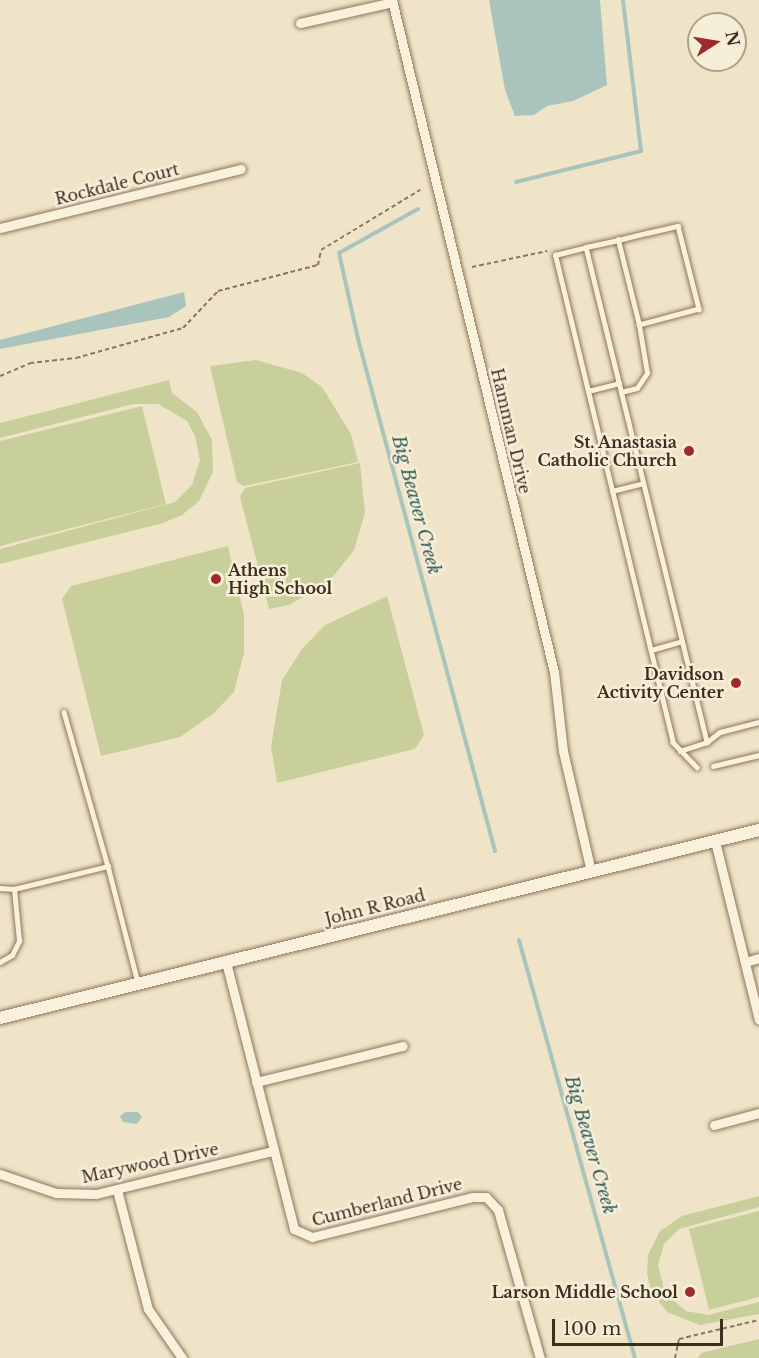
<!DOCTYPE html>
<html>
<head>
<meta charset="utf-8">
<style>
  body { margin:0 }
  #map { position:relative; width:759px; height:1358px; overflow:hidden; background:#f0e4c8; font-family:"Libre Baskerville",serif }
  div>[style] { position:absolute }
  [style*='--x'] { left:calc(var(--x)*1px); top:calc(var(--y)*1px); width:calc(var(--w)*1px); rotate:calc(var(--a)*1deg) }
  .green>* { inset:0; background:#c9cf9b }
  .water>* { inset:0; background:#a9c4bc }
  .stream>* { height:4px; margin:-2px; padding:0 2px; transform-origin:2px; border-radius:2px; background:#a9c4bc }
  .path>* { height:2px; margin-top:-1px; transform-origin:0; background:repeating-linear-gradient(90deg,#8d765c 0 4.5px,transparent 0 7.5px) }
  .roads { filter:drop-shadow(0 0 2px #8d765c) drop-shadow(0 0 2px #8d765c) }
  .lane>* { height:4.5px; margin:-2.25px; padding:0 2.25px; transform-origin:2.25px; border-radius:2.25px; background:#faf1dc }
  .street>* { height:9px; margin:-4.5px; padding:0 4.5px; transform-origin:4.5px; border-radius:4.5px; background:#faf1dc }
  .secondary>* { height:12px; margin:-6px; padding:0 6px; transform-origin:6px; border-radius:6px; background:#faf1dc }
  .dots>* { width:16px; height:16px; translate:-50% -50%; box-sizing:border-box; border:3px solid #f7eed8; border-radius:50% }
  span { translate:-50% -50%; white-space:nowrap; text-align:center; line-height:1.15; -webkit-text-stroke:5px #f7eed8; paint-order:stroke }
  .street-label { font-size:16px; color:#3d2e20 }
  .poi-label { font-size:16px; color:#3d2e20; font-weight:700 }
  .right { translate:-100% -50%; text-align:right }
  .left { translate:0 -50%; text-align:left }
  .water-label { font-size:18px; color:#2f5d5a; font-style:italic }
  .north { position:absolute; left:687px; top:12px; width:60px; height:60px; box-sizing:border-box; background:#f7eed8; border:2px solid #ada18e; border-radius:50%; rotate:78deg; font-size:16px; font-weight:700; line-height:24px; text-align:center; color:#3d2e20 }
  .north::after { content:''; display:block; margin:auto; width:21px; height:27px; background:#9e2a2b; clip-path:polygon(50% 0,100% 100%,50% 72%,0 100%) }
  .scale { position:absolute; left:552px; top:1319px; width:171px; height:27px; box-sizing:border-box; border:3px solid #3d2e20; border-top:0; padding-left:8px; font-size:18px; line-height:21px; white-space:nowrap; color:#3d2e20; -webkit-text-stroke:4px #f7eed8; paint-order:stroke }
</style>
</head>
<body>
<div id="map">
  <div class="green">
    <div style="clip-path:polygon(256px 360px,302px 373px,322px 387px,351px 434px,358px 462px,244px 486px,237px 482px,210px 366px)"></div>
    <div style="clip-path:polygon(169px 380px,172px 393px,197px 412px,212px 440px,213px 472px,199px 501px,182px 515px,163px 523px,0 564px,0 549px,175px 502px,192px 485px,200px 460px,195px 436px,187px 421px,158px 404px,133px 404px,0 438px,0 423px)"></div>
    <div style="clip-path:polygon(142px 406px,166px 504px,0 546px,0 441px)"></div>
    <div style="clip-path:polygon(360px 463px,365px 513px,354px 550px,328px 583px,289px 605px,269px 609px,240px 497px,245px 488px)"></div>
    <div style="clip-path:polygon(228px 546px,244px 615px,244px 653px,234px 692px,213px 714px,180px 737px,101px 756px,62px 599px,71px 586px)"></div>
    <div style="clip-path:polygon(387px 596px,424px 735px,415px 749px,277px 783px,271px 747px,282px 680px,302px 649px,325px 625px)"></div>
    <div style="clip-path:polygon(759px 1196px,759px 1207px,679px 1229px,664px 1244px,658px 1265px,665px 1293px,686px 1311px,708px 1315px,759px 1302px,759px 1314px,700px 1325px,667px 1312px,651px 1291px,647px 1273px,648px 1255px,660px 1231px,682px 1216px)"></div>
    <div style="clip-path:polygon(759px 1211px,759px 1297px,709px 1310px,689px 1229px)"></div>
    <div style="clip-path:polygon(759px 1339px,759px 1358px,698px 1358px,701px 1353px)"></div>
  </div>
  <div class="water">
    <div style="clip-path:polygon(489px 0,600px 0,607px 85px,573px 101px,547px 106px,534px 115px,515px 116px,505px 90px)"></div>
    <div style="clip-path:polygon(184px 292px,186px 306px,169px 317px,0 349px,0 340px)"></div>
    <div style="clip-path:polygon(126px 1112px,138px 1112px,142px 1117px,137px 1124px,123px 1122px,120px 1116px)"></div>
  </div>
  <div class="stream">
    <div style="--x:516;--y:182;--w:129;--a:-13.9"></div>
    <div style="--x:641;--y:151;--w:152;--a:-96.8"></div>
    <div style="--x:418;--y:209;--w:90;--a:150.9"></div>
    <div style="--x:339;--y:253;--w:88;--a:77.5"></div>
    <div style="--x:358;--y:339;--w:530;--a:75.02"></div>
    <div style="--x:519;--y:940;--w:434;--a:74.5"></div>
  </div>
  <div class="path">
    <div style="--x:472;--y:267;--w:77;--a:-12"></div>
    <div style="--x:0;--y:376;--w:33;--a:-23"></div>
    <div style="--x:30;--y:363;--w:46;--a:-6.2"></div>
    <div style="--x:76;--y:358;--w:111;--a:-15.7"></div>
    <div style="--x:183;--y:328;--w:51;--a:-46.6"></div>
    <div style="--x:218;--y:291;--w:103;--a:-14.6"></div>
    <div style="--x:318;--y:265;--w:15;--a:-79"></div>
    <div style="--x:321;--y:250;--w:116;--a:-31.2"></div>
    <div style="--x:675;--y:1358;--w:19;--a:-78"></div>
    <div style="--x:679;--y:1339;--w:82;--a:-13.4"></div>
  </div>
  <div class="roads">
    <div class="lane">
      <div style="--x:586;--y:247;--w:33;--a:-12"></div>
      <div style="--x:618;--y:240;--w:30;--a:-14"></div>
      <div style="--x:647;--y:233;--w:32;--a:-13"></div>
      <div style="--x:678;--y:226;--w:86;--a:75.8"></div>
      <div style="--x:699;--y:309;--w:62;--a:165.1"></div>
      <div style="--x:639;--y:325;--w:88;--a:-103.9"></div>
      <div style="--x:588;--y:391;--w:32;--a:-14"></div>
      <div style="--x:621;--y:392;--w:16;--a:-14"></div>
      <div style="--x:637;--y:388;--w:18;--a:-56"></div>
      <div style="--x:647;--y:373;--w:49;--a:-99.5"></div>
      <div style="--x:612;--y:491;--w:32;--a:-14"></div>
      <div style="--x:651;--y:650;--w:32;--a:-16"></div>
      <div style="--x:64;--y:712;--w:160;--a:74.1"></div>
      <div style="--x:680;--y:751;--w:28;--a:-18"></div>
      <div style="--x:707;--y:742;--w:16;--a:-38"></div>
      <div style="--x:720;--y:732;--w:40;--a:-14.4"></div>
      <div style="--x:713;--y:766;--w:47;--a:-13.4"></div>
      <div style="--x:697;--y:768;--w:35;--a:-134"></div>
      <div style="--x:673;--y:743;--w:502;--a:-103.59"></div>
      <div style="--x:555;--y:255;--w:32;--a:-14"></div>
      <div style="--x:586;--y:247;--w:510;--a:76.26"></div>
      <div style="--x:0;--y:888;--w:14;--a:4"></div>
      <div style="--x:14;--y:889;--w:97;--a:-13.7"></div>
      <div style="--x:108;--y:866;--w:121;--a:75.6"></div>
      <div style="--x:0;--y:962;--w:14;--a:-30"></div>
      <div style="--x:12;--y:955;--w:16;--a:-63"></div>
      <div style="--x:19;--y:941;--w:52;--a:-95.5"></div>
    </div>
    <div class="street">
      <div style="--x:392;--y:0;--w:691;--a:76.45"></div>
      <div style="--x:554;--y:672;--w:80;--a:83.5"></div>
      <div style="--x:563;--y:751;--w:123;--a:76.9"></div>
      <div style="--x:300;--y:23;--w:95;--a:-12.7"></div>
      <div style="--x:0;--y:228;--w:248;--a:-13.8"></div>
      <div style="--x:715;--y:841;--w:184;--a:76.2"></div>
      <div style="--x:226;--y:962;--w:276;--a:75.7"></div>
      <div style="--x:294;--y:1229;--w:20;--a:24"></div>
      <div style="--x:312;--y:1237;--w:166;--a:-14"></div>
      <div style="--x:473;--y:1197;--w:13;--a:0"></div>
      <div style="--x:486;--y:1197;--w:18;--a:47"></div>
      <div style="--x:498;--y:1210;--w:154;--a:74.2"></div>
      <div style="--x:745;--y:962;--w:15;--a:-16"></div>
      <div style="--x:256;--y:1082;--w:151;--a:-13.8"></div>
      <div style="--x:714;--y:1125;--w:47;--a:-14.9"></div>
      <div style="--x:0;--y:1174;--w:59;--a:18.7"></div>
      <div style="--x:56;--y:1193;--w:40;--a:1.4"></div>
      <div style="--x:96;--y:1194;--w:182;--a:-13.7"></div>
      <div style="--x:117;--y:1190;--w:123;--a:75.4"></div>
      <div style="--x:148;--y:1309;--w:60;--a:55.2"></div>
    </div>
    <div class="secondary">
      <div style="--x:0;--y:1018;--w:782;--a:-13.91"></div>
    </div>
  </div>
  <div class="dots">
    <div style="left:689px;top:451px;background:#9e2a2b"></div>
    <div style="left:216px;top:579px;background:#9e2a2b"></div>
    <div style="left:736px;top:683px;background:#9e2a2b"></div>
    <div style="left:690px;top:1292px;background:#9e2a2b"></div>
  </div>
  <div class="street-label">
    <span style="left:117px;top:184px;rotate:-14deg">Rockdale Court</span>
    <span style="left:511px;top:431px;rotate:77deg">Hamman Drive</span>
    <span style="left:375px;top:907px;rotate:-14deg">John R Road</span>
    <span style="left:150px;top:1163px;rotate:-12deg">Marywood Drive</span>
    <span style="left:387px;top:1202px;rotate:-14deg">Cumberland Drive</span>
  </div>
  <div class="poi-label">
    <span class="right" style="left:677px;top:451px">St. Anastasia<br>Catholic Church</span>
    <span class="left" style="left:228px;top:579px">Athens<br>High School</span>
    <span class="right" style="left:724px;top:683px">Davidson<br>Activity Center</span>
    <span class="right" style="left:678px;top:1292px">Larson Middle School</span>
  </div>
  <div class="water-label">
    <span style="left:416px;top:505px;rotate:75deg">Big Beaver Creek</span>
    <span style="left:590px;top:1145px;rotate:74deg">Big Beaver Creek</span>
  </div>
  <div class="north">N</div>
  <div class="scale">100 m</div>
</div>
</body>
</html>
